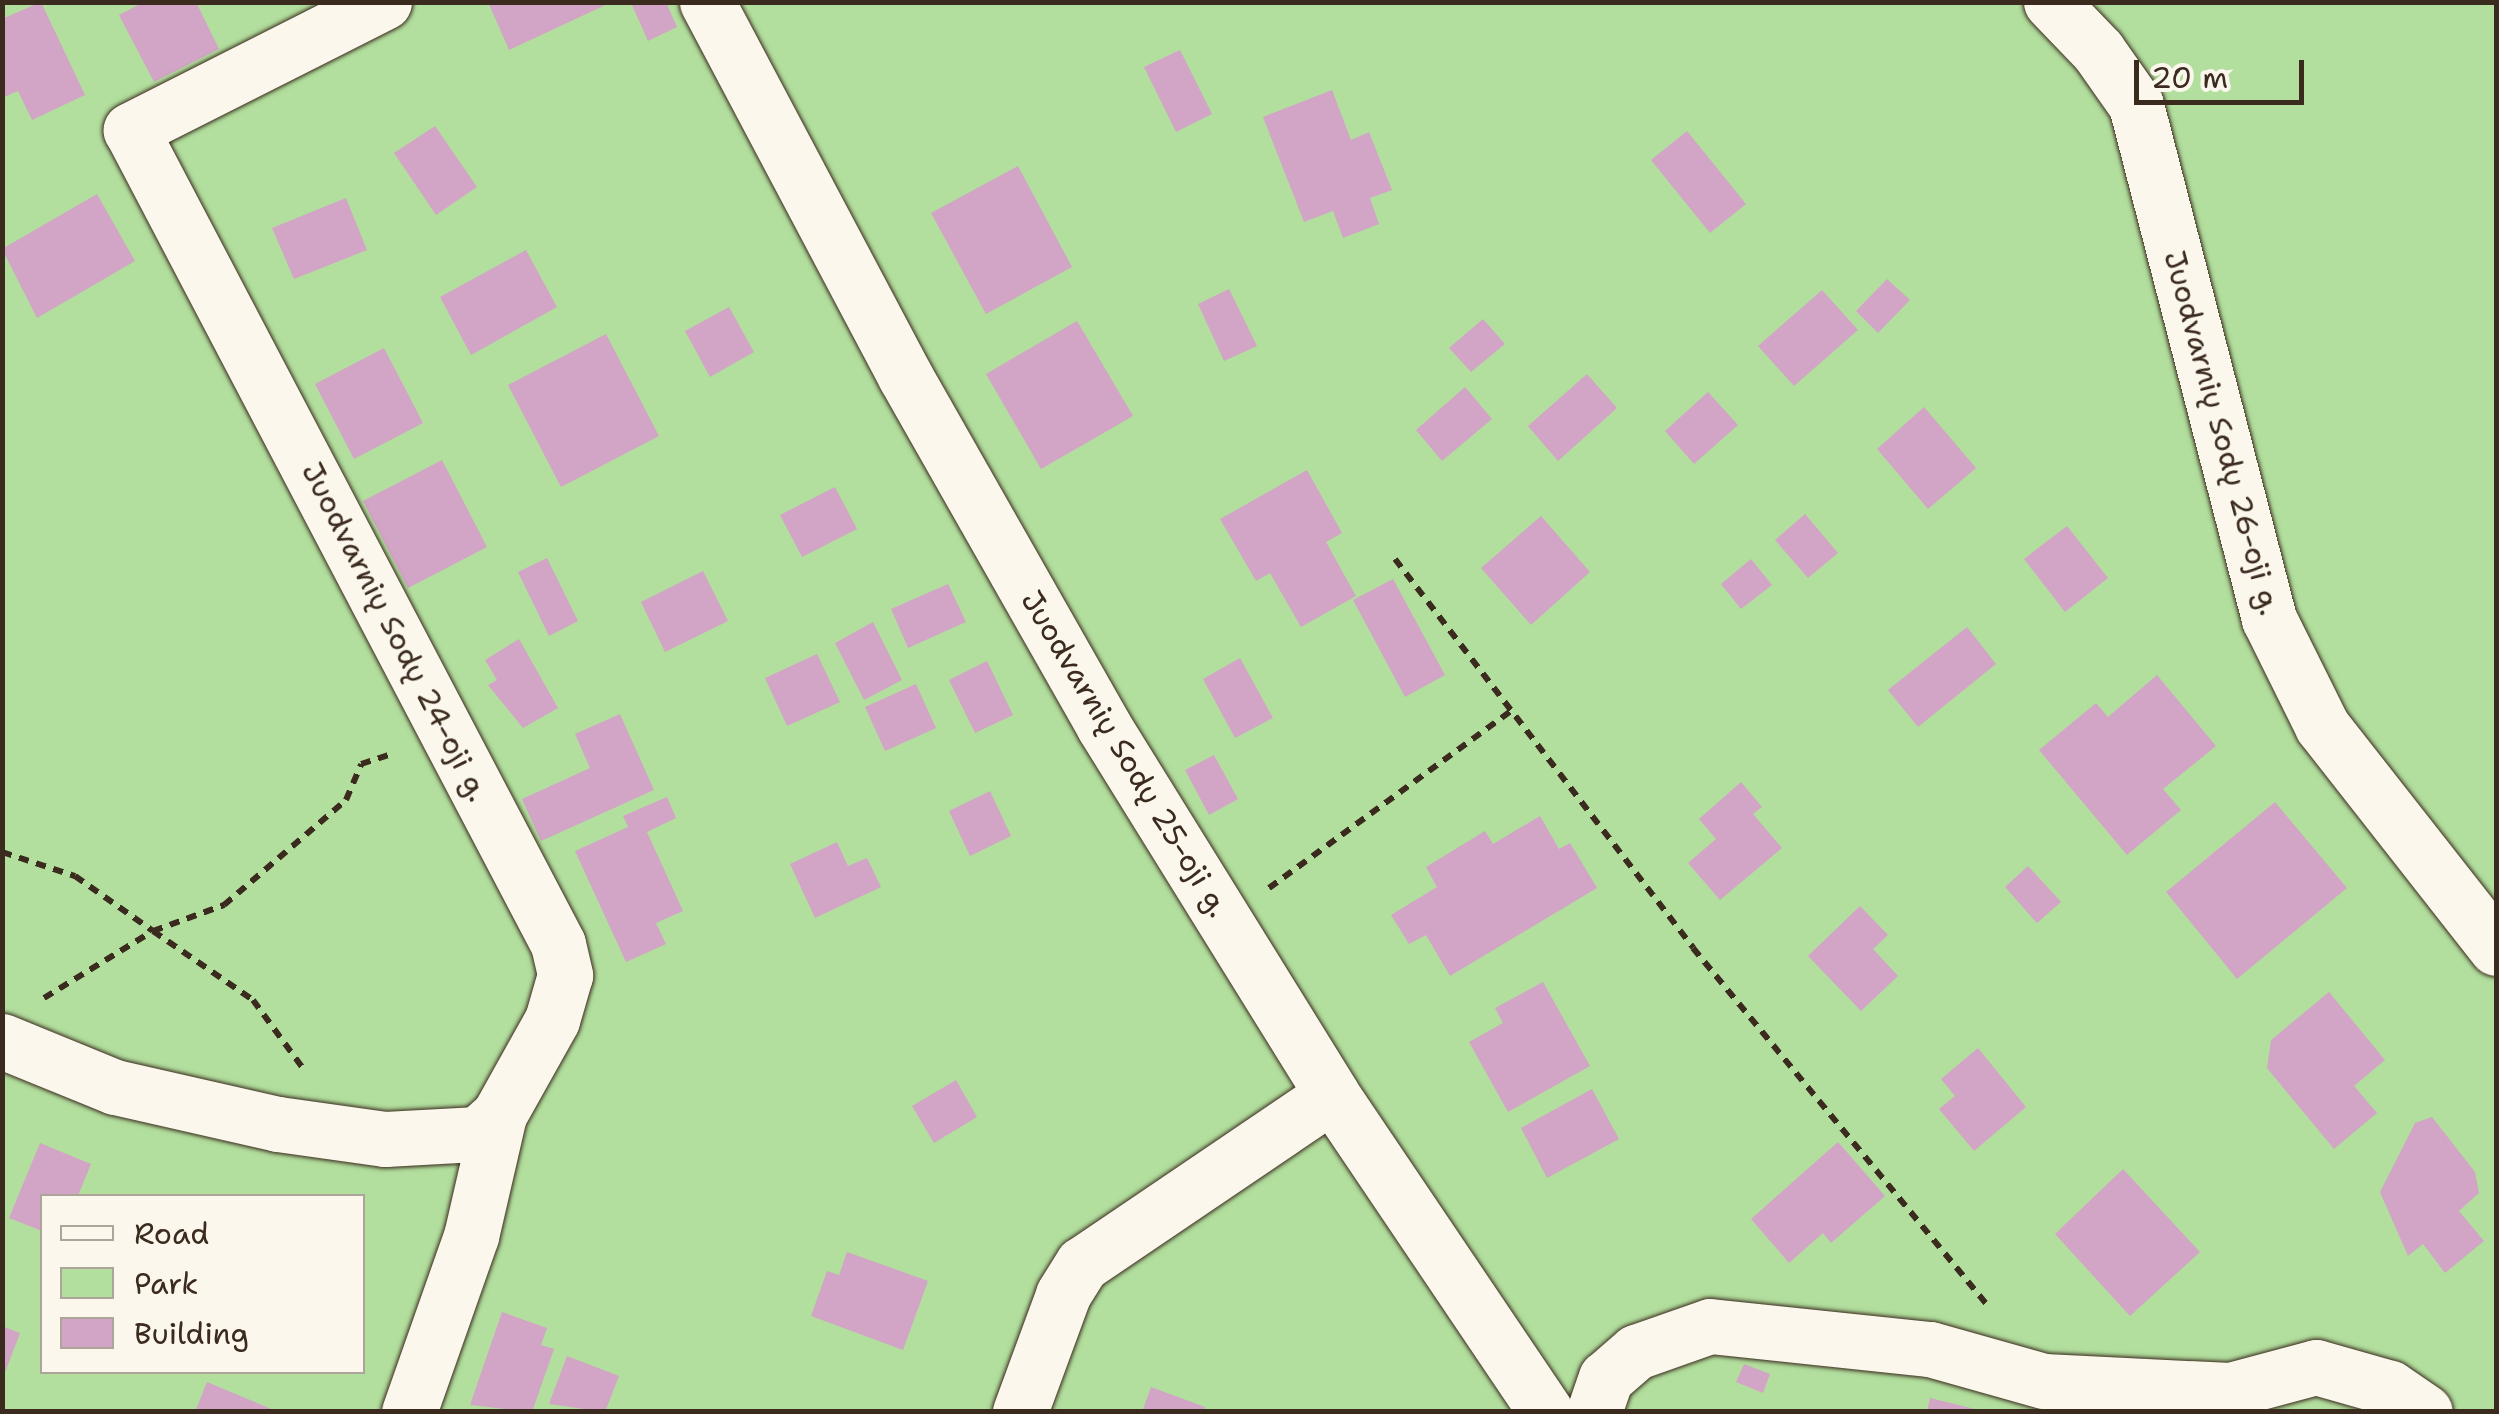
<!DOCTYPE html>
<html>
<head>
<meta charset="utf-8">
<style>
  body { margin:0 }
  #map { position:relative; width:2499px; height:1414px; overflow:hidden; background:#fbf7ec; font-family:"Shantell Sans",sans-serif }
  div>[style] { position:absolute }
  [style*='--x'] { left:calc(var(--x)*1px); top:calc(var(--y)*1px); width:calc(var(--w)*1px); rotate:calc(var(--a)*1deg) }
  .green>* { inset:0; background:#b2df9e }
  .building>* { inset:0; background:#d2a4c5 }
  .path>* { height:6px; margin-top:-3px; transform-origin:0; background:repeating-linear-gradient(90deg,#3b2a1e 0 10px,transparent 0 18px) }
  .roads { filter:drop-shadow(0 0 2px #3b2a1e) drop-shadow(0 0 2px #3b2a1e) }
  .street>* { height:55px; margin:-27.5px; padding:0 27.5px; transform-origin:27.5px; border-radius:27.5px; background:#fbf7ec }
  span { translate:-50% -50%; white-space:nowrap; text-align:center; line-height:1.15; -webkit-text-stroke:10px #fbf7ec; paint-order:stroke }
  .street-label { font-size:30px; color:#3b2a1e }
  .frame { position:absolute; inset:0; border:5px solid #3b2a1e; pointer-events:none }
  .legend { position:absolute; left:40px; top:1194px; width:325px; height:180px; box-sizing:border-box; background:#fbf7ec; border:2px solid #aea59a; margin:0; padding:12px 18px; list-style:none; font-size:30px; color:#3b2a1e }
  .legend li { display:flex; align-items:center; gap:20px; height:50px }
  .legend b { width:50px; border:2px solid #aea59a }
  .scale { position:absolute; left:2134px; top:60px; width:170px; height:45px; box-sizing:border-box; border:5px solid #3b2a1e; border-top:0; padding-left:12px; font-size:30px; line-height:35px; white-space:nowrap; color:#3b2a1e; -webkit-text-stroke:8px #fbf7ec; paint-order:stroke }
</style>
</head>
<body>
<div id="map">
  <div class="green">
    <div style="clip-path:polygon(evenodd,3px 3px,2496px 3px,2496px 1411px,3px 1412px,3px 3px,42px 1196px,362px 1196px,362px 1372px,42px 1372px,42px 1196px)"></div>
  </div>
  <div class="building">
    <div style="clip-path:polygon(41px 2px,85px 95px,32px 120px,18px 91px,2px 98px,2px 19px)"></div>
    <div style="clip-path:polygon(144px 2px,196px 2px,219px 49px,154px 82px,119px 15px)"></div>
    <div style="clip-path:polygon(488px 2px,612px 2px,509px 50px)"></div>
    <div style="clip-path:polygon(666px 2px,677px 27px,648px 41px,632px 5px)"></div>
    <div style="clip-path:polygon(1180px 50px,1212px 114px,1176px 132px,1144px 67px)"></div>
    <div style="clip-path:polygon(1332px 90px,1351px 140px,1369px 132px,1392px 190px,1370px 198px,1379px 224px,1343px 238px,1333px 211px,1304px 222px,1263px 117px)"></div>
    <div style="clip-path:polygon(435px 126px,477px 187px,436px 215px,394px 153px)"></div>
    <div style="clip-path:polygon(1687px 131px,1746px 204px,1710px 233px,1651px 160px)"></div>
    <div style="clip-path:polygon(1018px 166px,1072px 267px,986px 314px,931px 213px)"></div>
    <div style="clip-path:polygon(97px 194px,135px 261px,37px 318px,2px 249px)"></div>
    <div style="clip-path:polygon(346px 198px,367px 250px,294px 279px,272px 228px)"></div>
    <div style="clip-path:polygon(526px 250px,557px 307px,471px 355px,440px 297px)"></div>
    <div style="clip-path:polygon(1887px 279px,1910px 300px,1878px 333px,1856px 311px)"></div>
    <div style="clip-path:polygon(1229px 289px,1257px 346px,1224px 361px,1198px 304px)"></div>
    <div style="clip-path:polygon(1822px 290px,1858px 330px,1794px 386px,1758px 346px)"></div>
    <div style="clip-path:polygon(729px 307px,754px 352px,710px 377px,685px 331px)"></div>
    <div style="clip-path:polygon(1483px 319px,1505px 344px,1471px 372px,1449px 348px)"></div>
    <div style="clip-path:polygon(1077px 321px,1133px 416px,1041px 469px,986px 374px)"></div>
    <div style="clip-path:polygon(606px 334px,659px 436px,561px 487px,508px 385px)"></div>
    <div style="clip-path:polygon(384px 348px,423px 423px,354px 459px,315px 384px)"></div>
    <div style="clip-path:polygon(1587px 374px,1617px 408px,1558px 461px,1528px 426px)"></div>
    <div style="clip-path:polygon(1465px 387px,1492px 419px,1442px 461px,1416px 430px)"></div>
    <div style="clip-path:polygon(1708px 392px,1738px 425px,1694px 464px,1665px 431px)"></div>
    <div style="clip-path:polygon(1924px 407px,1976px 468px,1928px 509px,1877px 449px)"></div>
    <div style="clip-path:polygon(442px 460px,487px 547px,408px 588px,363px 501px)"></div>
    <div style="clip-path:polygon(1307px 470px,1342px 533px,1326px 542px,1356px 596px,1301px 627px,1270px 573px,1256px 581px,1220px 519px)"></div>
    <div style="clip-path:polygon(835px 487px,857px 529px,802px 557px,780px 515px)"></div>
    <div style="clip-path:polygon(1805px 514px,1838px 553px,1808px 578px,1775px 540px)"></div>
    <div style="clip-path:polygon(1541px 516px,1590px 572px,1531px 625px,1481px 568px)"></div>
    <div style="clip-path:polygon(2067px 526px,2108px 578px,2065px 612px,2024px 559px)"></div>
    <div style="clip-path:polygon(547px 558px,578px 621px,549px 636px,518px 572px)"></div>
    <div style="clip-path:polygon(1751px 559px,1772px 585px,1741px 609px,1721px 584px)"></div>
    <div style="clip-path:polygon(703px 571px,728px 621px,665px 652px,641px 602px)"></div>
    <div style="clip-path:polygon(1393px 579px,1445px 675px,1405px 697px,1353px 600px)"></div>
    <div style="clip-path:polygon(948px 584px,966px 622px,908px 648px,891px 609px)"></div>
    <div style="clip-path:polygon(873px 622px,902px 680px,864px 700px,835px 643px)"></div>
    <div style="clip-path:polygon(1967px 627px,1996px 664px,1918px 727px,1888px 690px)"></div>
    <div style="clip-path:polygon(519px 639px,558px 708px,523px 728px,488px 685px,497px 680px,485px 660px)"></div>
    <div style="clip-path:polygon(817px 654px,840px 702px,787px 726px,765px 678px)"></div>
    <div style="clip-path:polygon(1240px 658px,1273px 718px,1235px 738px,1203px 679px)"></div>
    <div style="clip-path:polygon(987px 661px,1013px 715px,975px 733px,949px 680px)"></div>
    <div style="clip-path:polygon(2157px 675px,2216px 746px,2163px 789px,2181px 810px,2127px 855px,2039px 750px,2096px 703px,2108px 717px)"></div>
    <div style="clip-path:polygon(916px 684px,936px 728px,885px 751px,865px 707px)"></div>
    <div style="clip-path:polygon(620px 714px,654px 790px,541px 841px,522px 799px,590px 768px,575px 734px)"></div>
    <div style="clip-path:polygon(1214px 755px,1238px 799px,1209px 815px,1185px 770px)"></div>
    <div style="clip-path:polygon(1741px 782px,1762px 807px,1753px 814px,1782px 848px,1720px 900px,1688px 863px,1716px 839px,1699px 819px)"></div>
    <div style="clip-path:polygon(990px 791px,1011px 836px,970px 856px,949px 811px)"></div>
    <div style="clip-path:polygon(667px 797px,676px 818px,647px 832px,683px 911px,656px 923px,666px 944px,626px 962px,575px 851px,628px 827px,623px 816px)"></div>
    <div style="clip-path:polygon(2275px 802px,2347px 888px,2237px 979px,2166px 892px)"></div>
    <div style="clip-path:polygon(1540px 816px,1559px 849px,1570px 843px,1597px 888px,1450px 976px,1426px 935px,1409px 944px,1391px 915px,1437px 887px,1426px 867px,1485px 831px,1493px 844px)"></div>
    <div style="clip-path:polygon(837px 842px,848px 866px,867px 858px,881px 887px,815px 918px,790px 864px)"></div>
    <div style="clip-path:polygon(2028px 866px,2061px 902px,2037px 923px,2005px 887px)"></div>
    <div style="clip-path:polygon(1860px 906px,1888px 935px,1873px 949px,1898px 976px,1861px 1011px,1808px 956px)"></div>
    <div style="clip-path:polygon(1543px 982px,1590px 1066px,1508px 1112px,1469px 1042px,1503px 1023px,1495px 1008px)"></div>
    <div style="clip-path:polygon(2329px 992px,2385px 1060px,2354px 1086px,2377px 1113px,2334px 1149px,2267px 1068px,2271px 1040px)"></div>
    <div style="clip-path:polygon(1978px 1048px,2026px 1107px,1974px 1151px,1939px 1109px,1955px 1096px,1941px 1079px)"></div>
    <div style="clip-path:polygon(956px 1080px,977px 1117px,934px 1143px,912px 1106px)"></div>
    <div style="clip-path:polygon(1592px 1089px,1619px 1139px,1547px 1178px,1521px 1128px)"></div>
    <div style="clip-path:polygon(2432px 1117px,2475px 1172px,2479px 1193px,2459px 1211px,2484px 1241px,2445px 1273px,2423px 1244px,2408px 1256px,2380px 1192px,2415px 1123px)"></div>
    <div style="clip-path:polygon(1838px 1142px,1885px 1196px,1831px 1243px,1823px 1233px,1789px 1263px,1751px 1219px)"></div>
    <div style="clip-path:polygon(40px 1143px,91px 1164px,78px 1196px,42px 1196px,42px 1231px,9px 1218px)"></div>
    <div style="clip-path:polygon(2123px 1169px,2200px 1252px,2130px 1316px,2055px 1234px)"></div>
    <div style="clip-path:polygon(847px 1252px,928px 1281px,903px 1350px,811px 1316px,827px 1271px,839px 1275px)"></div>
    <div style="clip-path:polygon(502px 1312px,547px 1328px,541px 1345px,554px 1349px,532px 1412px,470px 1405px)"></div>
    <div style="clip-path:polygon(2px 1326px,20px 1333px,3px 1378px,2px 1378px)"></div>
    <div style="clip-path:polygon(567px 1356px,619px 1376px,605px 1412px,549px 1404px)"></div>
    <div style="clip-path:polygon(1744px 1364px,1770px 1374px,1763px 1393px,1736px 1382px)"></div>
    <div style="clip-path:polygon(207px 1382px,276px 1411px,276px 1412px,195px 1412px)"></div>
    <div style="clip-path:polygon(1151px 1387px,1205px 1407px,1204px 1412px,1142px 1412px)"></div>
    <div style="clip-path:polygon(1930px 1398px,1979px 1410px,1978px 1412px,1927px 1412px)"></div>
  </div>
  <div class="path">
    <div style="--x:1395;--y:559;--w:490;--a:52.5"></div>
    <div style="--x:1693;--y:948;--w:464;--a:50.5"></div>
    <div style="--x:2;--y:852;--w:77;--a:18.2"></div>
    <div style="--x:75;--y:876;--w:95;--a:35.2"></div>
    <div style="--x:153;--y:931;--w:76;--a:-20.1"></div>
    <div style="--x:224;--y:905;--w:161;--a:-40.7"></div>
    <div style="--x:346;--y:800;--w:39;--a:-67"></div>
    <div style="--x:361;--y:764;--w:35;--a:-18"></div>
    <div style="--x:1269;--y:888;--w:300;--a:-36.2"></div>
    <div style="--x:44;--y:998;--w:128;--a:-31.6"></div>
    <div style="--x:153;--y:931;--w:121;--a:34.6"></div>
    <div style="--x:253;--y:1000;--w:88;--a:53.8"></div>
  </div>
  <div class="roads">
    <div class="street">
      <div style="--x:384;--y:2;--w:284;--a:153.2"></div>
      <div style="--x:131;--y:130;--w:919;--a:62.32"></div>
      <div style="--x:558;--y:944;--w:32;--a:77"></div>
      <div style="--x:565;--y:975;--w:47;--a:106.1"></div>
      <div style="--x:552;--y:1020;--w:109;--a:119.2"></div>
      <div style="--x:499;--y:1115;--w:124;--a:103"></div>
      <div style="--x:471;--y:1236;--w:187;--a:109.4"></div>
      <div style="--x:707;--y:2;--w:423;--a:62.1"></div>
      <div style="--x:905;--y:376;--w:401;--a:60.4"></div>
      <div style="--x:1103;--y:725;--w:435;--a:58.2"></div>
      <div style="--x:1332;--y:1095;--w:302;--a:145.9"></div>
      <div style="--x:1082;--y:1264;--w:36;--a:122"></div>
      <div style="--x:1063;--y:1295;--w:125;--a:110.2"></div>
      <div style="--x:2051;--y:2;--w:68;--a:46.2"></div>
      <div style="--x:2098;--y:51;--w:66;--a:54.9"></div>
      <div style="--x:2136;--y:105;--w:531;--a:75.49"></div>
      <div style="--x:2269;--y:619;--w:119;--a:63.6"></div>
      <div style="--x:2322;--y:726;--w:282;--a:51.9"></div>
      <div style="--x:2;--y:1041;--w:122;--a:22.2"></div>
      <div style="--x:115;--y:1087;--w:167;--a:12.8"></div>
      <div style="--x:278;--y:1124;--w:108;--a:8"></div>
      <div style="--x:385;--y:1139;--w:93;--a:-3.1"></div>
      <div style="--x:478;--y:1134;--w:28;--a:-42"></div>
      <div style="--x:1332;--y:1095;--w:382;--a:56"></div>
      <div style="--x:1594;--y:1412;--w:36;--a:-71"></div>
      <div style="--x:1606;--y:1378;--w:40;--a:-41"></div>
      <div style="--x:1636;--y:1352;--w:78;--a:-19.4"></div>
      <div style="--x:1710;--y:1326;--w:221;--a:6"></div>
      <div style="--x:1930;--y:1349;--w:118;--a:15.7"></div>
      <div style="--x:2044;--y:1381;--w:186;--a:2.8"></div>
      <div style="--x:2230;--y:1390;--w:89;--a:-15"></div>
      <div style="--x:2316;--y:1367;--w:77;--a:15.8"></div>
      <div style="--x:2390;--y:1388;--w:42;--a:34.4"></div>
    </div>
  </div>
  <div class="street-label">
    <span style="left:2222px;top:433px;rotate:75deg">Juodvarnių Sodų 26-oji g.</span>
    <span style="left:395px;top:632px;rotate:63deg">Juodvarnių Sodų 24-oji g.</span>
    <span style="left:1125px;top:754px;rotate:59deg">Juodvarnių Sodų 25-oji g.</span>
  </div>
  <div class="frame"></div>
  <ul class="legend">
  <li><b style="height:12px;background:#fbf7ec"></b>Road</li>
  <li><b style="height:28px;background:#b2df9e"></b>Park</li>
  <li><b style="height:28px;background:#d2a4c5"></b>Building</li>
  </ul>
  <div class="scale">20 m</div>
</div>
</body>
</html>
